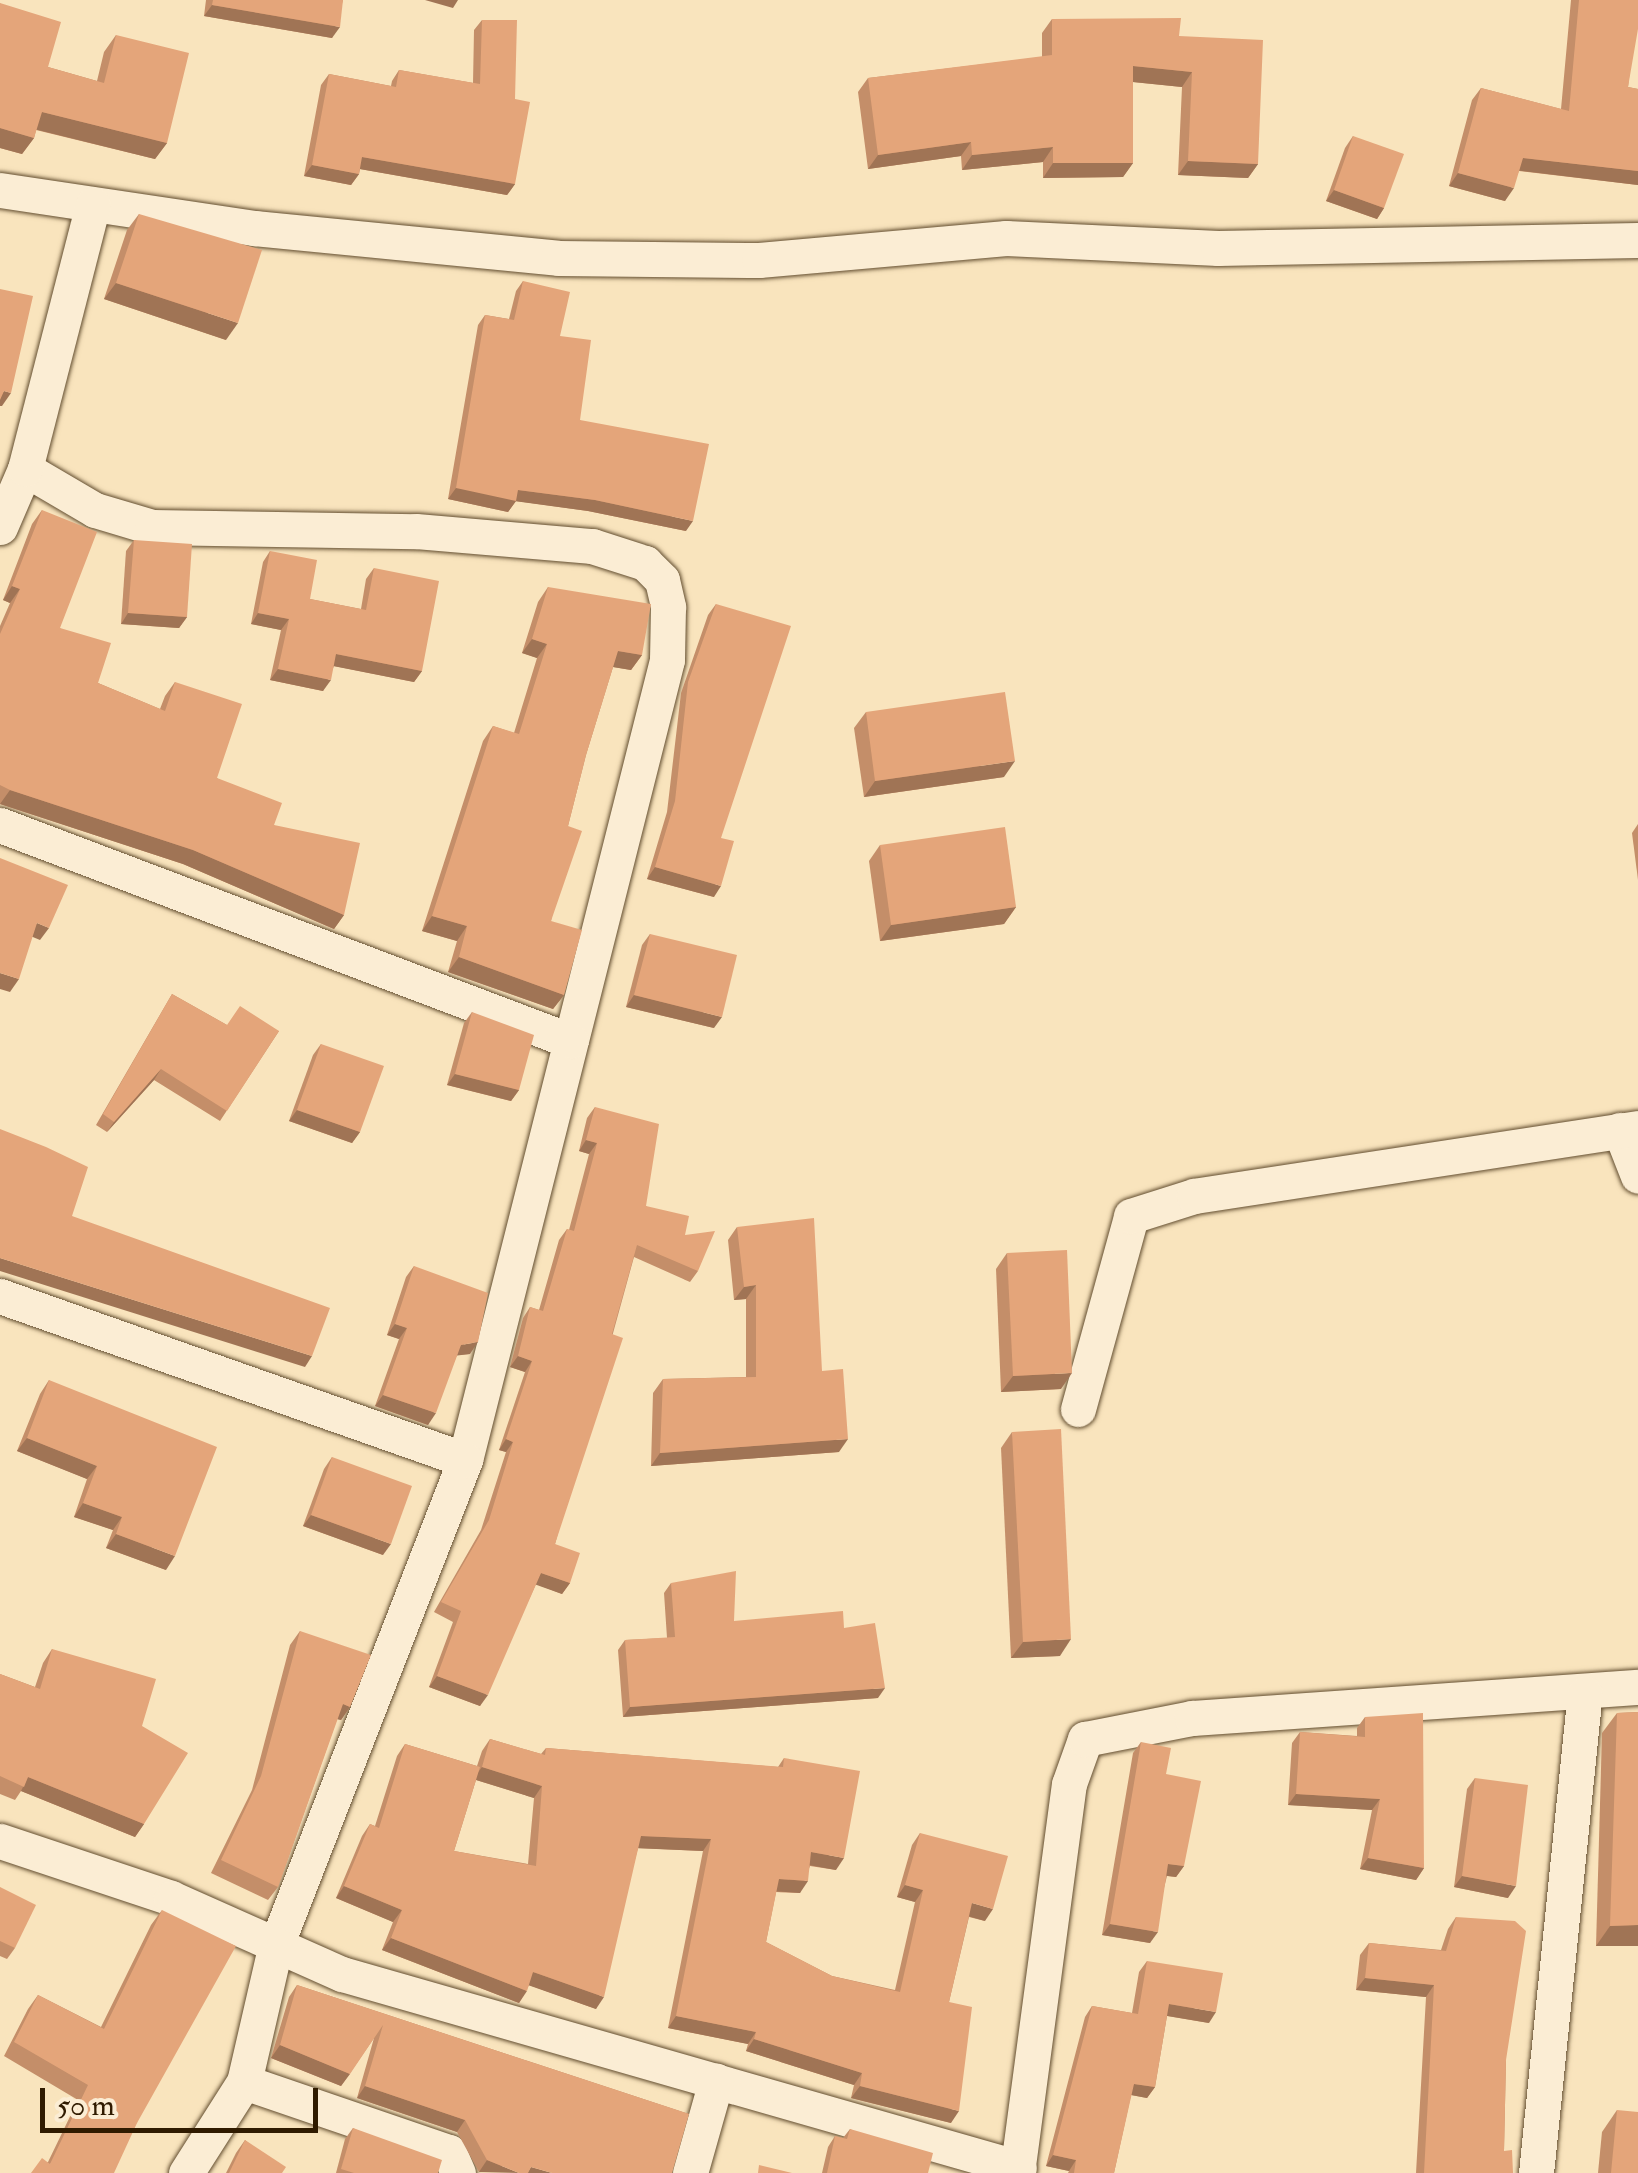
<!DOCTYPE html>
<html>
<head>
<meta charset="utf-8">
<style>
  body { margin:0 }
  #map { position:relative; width:1638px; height:2173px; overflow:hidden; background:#f9e4bd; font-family:"IM FELL Double Pica",serif }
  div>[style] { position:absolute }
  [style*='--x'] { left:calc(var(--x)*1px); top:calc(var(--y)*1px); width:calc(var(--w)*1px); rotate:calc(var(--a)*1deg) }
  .roads { filter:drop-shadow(0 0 2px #624d2f) drop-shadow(0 0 2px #624d2f) }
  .minor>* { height:35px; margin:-17.5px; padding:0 17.5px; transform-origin:17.5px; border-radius:17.5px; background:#fbedd4 }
  .wall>* { inset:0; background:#c48e69 }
  .shaded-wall>* { inset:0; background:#a07455 }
  .building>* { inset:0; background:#e4a57a }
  span { translate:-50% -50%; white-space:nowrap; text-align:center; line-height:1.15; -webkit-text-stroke:8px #fbedd4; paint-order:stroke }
  .scale { position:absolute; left:40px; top:2088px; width:278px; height:45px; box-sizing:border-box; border:5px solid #301b00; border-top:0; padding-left:12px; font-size:30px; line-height:35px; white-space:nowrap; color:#301b00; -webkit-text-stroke:8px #fbedd4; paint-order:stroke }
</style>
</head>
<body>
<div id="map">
  <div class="roads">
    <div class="minor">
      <div style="--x:0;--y:190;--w:257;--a:8.5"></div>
      <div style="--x:254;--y:228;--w:305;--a:5.6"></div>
      <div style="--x:558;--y:258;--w:201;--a:0.6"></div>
      <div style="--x:759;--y:260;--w:248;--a:-5.1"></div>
      <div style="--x:1006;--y:238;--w:212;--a:2.7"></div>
      <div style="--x:1218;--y:248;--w:420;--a:-1.1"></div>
      <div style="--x:25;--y:469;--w:81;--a:30.4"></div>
      <div style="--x:95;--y:510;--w:59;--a:16.6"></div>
      <div style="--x:152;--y:527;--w:264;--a:0.9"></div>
      <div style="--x:416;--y:531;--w:177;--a:4.9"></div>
      <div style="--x:592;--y:546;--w:56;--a:17.8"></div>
      <div style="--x:645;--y:563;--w:24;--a:45"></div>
      <div style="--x:662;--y:580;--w:28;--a:77"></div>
      <div style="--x:668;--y:607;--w:53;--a:91.1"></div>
      <div style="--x:667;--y:660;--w:825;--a:104.17"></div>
      <div style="--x:465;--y:1460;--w:524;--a:111.27"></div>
      <div style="--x:275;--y:1948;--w:138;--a:103"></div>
      <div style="--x:244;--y:2082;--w:108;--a:122.5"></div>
      <div style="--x:0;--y:527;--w:63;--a:-66.7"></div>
      <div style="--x:25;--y:469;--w:273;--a:-75.6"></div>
      <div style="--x:0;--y:825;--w:610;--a:20.72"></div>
      <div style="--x:1620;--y:1130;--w:49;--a:68.6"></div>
      <div style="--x:0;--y:1296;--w:493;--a:19.4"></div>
      <div style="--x:1078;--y:1409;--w:200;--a:-74.6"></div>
      <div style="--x:1131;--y:1216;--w:66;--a:-17.6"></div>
      <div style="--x:1194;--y:1196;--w:449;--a:-8.7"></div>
      <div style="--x:0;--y:1841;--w:180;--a:18.4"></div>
      <div style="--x:171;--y:1898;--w:187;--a:24"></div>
      <div style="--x:342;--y:1974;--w:704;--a:15.99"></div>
      <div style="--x:244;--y:2082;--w:217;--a:18.9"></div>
      <div style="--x:449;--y:2152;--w:23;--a:67"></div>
      <div style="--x:690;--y:2173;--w:96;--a:-74.2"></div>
      <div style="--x:1017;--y:2173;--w:392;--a:-82.4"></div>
      <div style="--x:1069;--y:1784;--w:48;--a:-70.4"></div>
      <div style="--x:1085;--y:1739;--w:109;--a:-11.1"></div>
      <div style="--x:1192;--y:1718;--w:447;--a:-4"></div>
      <div style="--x:1536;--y:2173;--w:482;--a:-84.2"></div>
    </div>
  </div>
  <div class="wall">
    <div style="clip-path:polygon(206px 0,343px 0,332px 38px,204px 16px)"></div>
    <div style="clip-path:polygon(1571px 0,1638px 0,1628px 87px,1638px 89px,1638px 185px,1519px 171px,1505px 201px,1449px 186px,1472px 100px,1481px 88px,1561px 109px)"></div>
    <div style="clip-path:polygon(0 3px,48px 67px,97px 81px,104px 52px,116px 35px,167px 143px,155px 159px,36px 130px,34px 138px,22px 154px,0 148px)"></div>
    <div style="clip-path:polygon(1052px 19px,1179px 36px,1258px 164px,1248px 178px,1178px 175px,1182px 87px,1133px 82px,1133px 163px,1123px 177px,1043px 178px,1043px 162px,962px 170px,961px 156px,868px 169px,858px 92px,868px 78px,1042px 57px,1042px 33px)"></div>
    <div style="clip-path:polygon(482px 20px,515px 99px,515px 184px,507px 195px,360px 169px,359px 174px,351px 185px,304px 176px,321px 85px,329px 74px,391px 86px,392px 81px,399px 70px,473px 83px,474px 30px)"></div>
    <div style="clip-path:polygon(1353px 136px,1384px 208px,1377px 219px,1326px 201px,1345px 148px)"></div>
    <div style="clip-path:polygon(139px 214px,226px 340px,104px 299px,127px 230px)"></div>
    <div style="clip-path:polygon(523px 281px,560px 336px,580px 420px,686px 531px,588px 511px,516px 501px,508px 512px,448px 499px,478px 325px,485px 315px,509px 319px,516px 291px)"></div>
    <div style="clip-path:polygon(42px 510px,60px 628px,98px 683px,160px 709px,165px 696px,175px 682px,217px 778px,274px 825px,344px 915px,334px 929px,183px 864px,0 804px,0 626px,10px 603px,3px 600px,32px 524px)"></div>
    <div style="clip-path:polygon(134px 540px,187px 617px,179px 628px,121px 624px,126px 551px)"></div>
    <div style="clip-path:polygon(270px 551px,310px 599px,361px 609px,366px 579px,374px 568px,422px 671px,414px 682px,334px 666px,323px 691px,270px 680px,281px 630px,251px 624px,263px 562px)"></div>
    <div style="clip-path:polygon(548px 587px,642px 655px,631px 670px,613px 667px,586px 755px,568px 826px,551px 921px,564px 995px,553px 1009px,448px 972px,457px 941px,422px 931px,483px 741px,493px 726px,514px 733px,537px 658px,522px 653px,538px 602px)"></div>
    <div style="clip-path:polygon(716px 604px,721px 838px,714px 897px,647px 879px,667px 812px,681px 693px,708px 615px)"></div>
    <div style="clip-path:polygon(866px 712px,1004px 777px,864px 797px,854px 728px)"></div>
    <div style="clip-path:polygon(1638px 824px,1638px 880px,1632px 833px)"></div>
    <div style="clip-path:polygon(880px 845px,1016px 907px,1004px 924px,880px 941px,869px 861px)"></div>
    <div style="clip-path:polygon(650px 934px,714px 1028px,626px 1007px,642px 945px)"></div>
    <div style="clip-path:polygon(172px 994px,227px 1025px,279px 1031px,220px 1121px,154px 1080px,107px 1132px,96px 1125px)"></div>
    <div style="clip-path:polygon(472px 1012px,519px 1090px,511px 1101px,447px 1085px,464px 1023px)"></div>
    <div style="clip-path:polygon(321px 1044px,360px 1132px,352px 1143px,289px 1121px,313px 1055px)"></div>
    <div style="clip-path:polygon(595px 1107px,646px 1206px,685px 1235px,698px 1271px,690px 1282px,634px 1257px,555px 1544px,570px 1583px,562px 1594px,536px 1584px,480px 1706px,429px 1687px,453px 1622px,434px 1612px,481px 1530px,506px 1452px,499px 1450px,525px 1372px,510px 1367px,523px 1318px,530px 1307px,539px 1310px,559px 1240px,567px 1229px,569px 1230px,589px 1154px,579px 1151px,587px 1118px)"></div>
    <div style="clip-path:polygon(737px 1227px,822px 1371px,839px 1452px,651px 1466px,653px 1393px,663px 1379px,746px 1377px,746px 1299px,734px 1300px,728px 1240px)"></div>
    <div style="clip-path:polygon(1007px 1253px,1061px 1389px,1001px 1392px,996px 1269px)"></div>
    <div style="clip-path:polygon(414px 1266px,470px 1354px,457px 1355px,428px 1425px,375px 1406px,399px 1339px,387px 1335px,406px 1277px)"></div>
    <div style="clip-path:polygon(49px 1380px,166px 1570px,106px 1548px,113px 1530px,74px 1517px,87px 1479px,17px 1451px,40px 1394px)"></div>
    <div style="clip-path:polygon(1012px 1432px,1060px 1656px,1011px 1658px,1001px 1448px)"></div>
    <div style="clip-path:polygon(332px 1457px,383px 1555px,303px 1526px,324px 1469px)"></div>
    <div style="clip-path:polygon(671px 1583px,734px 1621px,844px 1628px,878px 1698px,623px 1717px,618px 1650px,625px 1640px,667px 1638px,664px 1593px)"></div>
    <div style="clip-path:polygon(300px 1631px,350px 1707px,341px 1720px,337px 1719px,278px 1887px,268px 1900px,211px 1873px,252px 1790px,290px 1645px)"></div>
    <div style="clip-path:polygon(52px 1649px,142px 1726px,144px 1824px,135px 1837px,21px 1791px,15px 1800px,0 1794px,0 1674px,35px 1687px,43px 1663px)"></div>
    <div style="clip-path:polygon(1638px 1712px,1638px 1946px,1596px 1946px,1602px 1733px,1617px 1713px)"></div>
    <div style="clip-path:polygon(1365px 1717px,1424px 1868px,1416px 1880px,1360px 1869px,1372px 1810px,1288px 1805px,1292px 1743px,1300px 1732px,1357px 1736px,1357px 1728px)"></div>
    <div style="clip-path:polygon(evenodd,490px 1739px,541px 1754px,546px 1748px,778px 1767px,784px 1758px,836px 1870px,810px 1866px,800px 1893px,776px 1892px,766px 1942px,832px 1976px,895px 1990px,915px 1902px,897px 1897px,912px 1845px,920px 1833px,985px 1921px,969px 1917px,949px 2002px,951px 2123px,851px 2098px,854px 2085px,746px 2051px,748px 2044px,668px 2028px,703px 1851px,638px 1848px,596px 2009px,529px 1985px,519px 2003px,382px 1950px,393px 1922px,336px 1898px,362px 1836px,370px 1824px,375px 1826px,397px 1756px,405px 1744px,477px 1766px,482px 1751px,490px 1739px,476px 1780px,534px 1798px,528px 1864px,454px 1851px,476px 1780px)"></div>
    <div style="clip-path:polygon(1141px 1742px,1166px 1774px,1184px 1866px,1176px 1877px,1167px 1876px,1150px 1943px,1102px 1935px,1133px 1753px)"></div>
    <div style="clip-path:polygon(1475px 1778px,1508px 1898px,1454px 1887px,1467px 1789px)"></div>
    <div style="clip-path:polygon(0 1887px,15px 1948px,7px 1959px,0 1956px)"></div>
    <div style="clip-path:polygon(162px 1910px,137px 2123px,31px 2173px,48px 2162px,78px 2100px,4px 2056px,28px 2009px,38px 1995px,101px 2027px,151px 1925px)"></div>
    <div style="clip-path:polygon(1456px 1917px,1506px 2060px,1504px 2151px,1513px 2173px,1416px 2173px,1426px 1997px,1356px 1990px,1360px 1955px,1369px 1943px,1441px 1950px,1448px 1929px)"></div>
    <div style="clip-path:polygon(1147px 1961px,1209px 2023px,1167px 2016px,1155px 2087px,1147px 2098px,1131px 2095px,1114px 2173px,1068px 2173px,1069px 2171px,1046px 2166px,1085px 2017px,1092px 2006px,1132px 2013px,1139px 1972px)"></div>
    <div style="clip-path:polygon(297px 1985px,689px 2114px,479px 2172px,457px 2132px,357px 2098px,374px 2038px,341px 2086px,271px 2058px,289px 1997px)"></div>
    <div style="clip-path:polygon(1617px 2110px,1638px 2173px,1598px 2173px,1602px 2132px)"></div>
    <div style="clip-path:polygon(353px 2128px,438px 2173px,336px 2173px,345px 2139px)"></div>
    <div style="clip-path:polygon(850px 2129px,928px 2173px,822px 2173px,828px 2147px,835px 2136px,843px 2138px)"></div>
    <div style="clip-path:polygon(245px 2140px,282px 2173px,226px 2173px,236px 2153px)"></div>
  </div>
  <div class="shaded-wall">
    <div style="clip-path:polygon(425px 0,458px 0,453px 8px)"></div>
    <div style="clip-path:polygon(212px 5px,340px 27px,332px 38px,204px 16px)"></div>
    <div style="clip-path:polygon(1133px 66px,1192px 72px,1182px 87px,1123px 81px)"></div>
    <div style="clip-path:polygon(42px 112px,167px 143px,155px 159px,30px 128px)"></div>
    <div style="clip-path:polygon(0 128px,34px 138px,22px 154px,0 148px)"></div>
    <div style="clip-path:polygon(971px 142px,961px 156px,868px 169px,878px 155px)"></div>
    <div style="clip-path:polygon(1053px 147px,1043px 162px,962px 170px,972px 155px)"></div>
    <div style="clip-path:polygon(362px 157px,515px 184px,507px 195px,354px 168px)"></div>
    <div style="clip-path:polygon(1523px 158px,1638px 171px,1638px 185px,1514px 170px)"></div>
    <div style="clip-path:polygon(1188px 161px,1258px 164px,1248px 178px,1178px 175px)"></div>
    <div style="clip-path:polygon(1053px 163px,1133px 163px,1123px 177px,1043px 178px)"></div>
    <div style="clip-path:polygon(312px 165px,359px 174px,351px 185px,304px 176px)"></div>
    <div style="clip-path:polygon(1458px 173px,1514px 188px,1505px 201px,1449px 186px)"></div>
    <div style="clip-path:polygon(1334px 190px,1384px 208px,1377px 219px,1326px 201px)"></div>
    <div style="clip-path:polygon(116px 283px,238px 323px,226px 340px,104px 299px)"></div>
    <div style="clip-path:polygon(4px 391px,11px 393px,2px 406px,0 406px,0 396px)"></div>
    <div style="clip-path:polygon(456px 488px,518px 490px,595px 500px,693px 521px,686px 531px,588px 511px,514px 501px,516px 501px,508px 512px,448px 499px)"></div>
    <div style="clip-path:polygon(12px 586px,20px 589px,10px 603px,3px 600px)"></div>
    <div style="clip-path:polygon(128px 613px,187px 617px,179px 628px,121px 624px)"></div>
    <div style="clip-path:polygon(258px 613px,289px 619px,281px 630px,251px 624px)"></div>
    <div style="clip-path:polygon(532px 639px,547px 644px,537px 658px,522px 653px)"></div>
    <div style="clip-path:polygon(618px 651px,642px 655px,631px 670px,607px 666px)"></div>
    <div style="clip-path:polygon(336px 654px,422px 671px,414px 682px,328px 665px)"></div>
    <div style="clip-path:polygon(278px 669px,331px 680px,323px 691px,270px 680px)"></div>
    <div style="clip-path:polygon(1015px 761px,1004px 777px,864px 797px,875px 781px)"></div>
    <div style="clip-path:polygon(10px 790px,193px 850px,344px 915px,334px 929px,183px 864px,0 804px)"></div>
    <div style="clip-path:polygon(655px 867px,721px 886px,714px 897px,647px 879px)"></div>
    <div style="clip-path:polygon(1016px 907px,1004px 924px,880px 941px,891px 925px)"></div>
    <div style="clip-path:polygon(432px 916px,467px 926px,457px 941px,422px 931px)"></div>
    <div style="clip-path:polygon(37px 923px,49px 928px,40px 940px,28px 935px)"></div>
    <div style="clip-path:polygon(459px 957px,564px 995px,553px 1009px,448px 972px)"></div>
    <div style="clip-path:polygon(0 973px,19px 979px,10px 992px,0 989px)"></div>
    <div style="clip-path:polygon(634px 995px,722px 1017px,714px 1028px,626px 1007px)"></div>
    <div style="clip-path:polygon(161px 1069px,154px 1080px,107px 1132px,114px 1122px)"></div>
    <div style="clip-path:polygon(455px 1074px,519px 1090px,511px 1101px,447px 1085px)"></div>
    <div style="clip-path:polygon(297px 1110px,360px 1132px,352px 1143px,289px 1121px)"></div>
    <div style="clip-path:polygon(586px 1140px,597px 1143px,589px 1154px,579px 1151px)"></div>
    <div style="clip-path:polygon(0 1258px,312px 1356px,305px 1367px,0 1271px)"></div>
    <div style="clip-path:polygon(756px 1285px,746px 1299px,734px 1300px,744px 1287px)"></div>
    <div style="clip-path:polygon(395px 1324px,407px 1328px,399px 1339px,387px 1335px)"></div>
    <div style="clip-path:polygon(478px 1342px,470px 1354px,453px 1356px,461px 1345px)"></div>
    <div style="clip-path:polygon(518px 1356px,532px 1361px,525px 1372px,510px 1367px)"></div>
    <div style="clip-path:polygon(1072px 1373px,1061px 1389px,1001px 1392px,1013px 1376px)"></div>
    <div style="clip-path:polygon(383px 1395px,436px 1413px,428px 1425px,375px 1406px)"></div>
    <div style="clip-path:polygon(27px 1438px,97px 1466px,87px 1479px,17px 1451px)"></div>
    <div style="clip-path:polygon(506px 1439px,513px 1442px,506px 1452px,499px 1450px)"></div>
    <div style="clip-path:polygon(848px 1439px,839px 1452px,651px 1466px,660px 1453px)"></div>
    <div style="clip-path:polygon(83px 1503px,122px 1517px,113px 1530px,74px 1517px)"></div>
    <div style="clip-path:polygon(311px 1515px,391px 1544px,383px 1555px,303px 1526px)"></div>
    <div style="clip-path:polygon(116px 1534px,175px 1556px,166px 1570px,106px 1548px)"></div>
    <div style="clip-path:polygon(541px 1573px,570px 1583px,562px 1594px,534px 1584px)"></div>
    <div style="clip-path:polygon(1071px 1639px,1060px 1656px,1011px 1658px,1023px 1642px)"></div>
    <div style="clip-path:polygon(437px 1676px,488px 1695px,480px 1706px,429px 1687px)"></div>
    <div style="clip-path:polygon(885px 1688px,878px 1698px,623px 1717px,630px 1707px)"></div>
    <div style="clip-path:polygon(343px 1704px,350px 1707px,341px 1720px,333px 1718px)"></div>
    <div style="clip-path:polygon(482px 1767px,542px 1786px,534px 1798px,473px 1779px)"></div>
    <div style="clip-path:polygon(28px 1777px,144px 1824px,135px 1837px,21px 1791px)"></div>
    <div style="clip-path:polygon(1296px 1794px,1380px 1799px,1372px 1810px,1288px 1805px)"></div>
    <div style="clip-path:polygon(641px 1836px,711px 1839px,703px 1851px,633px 1848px)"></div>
    <div style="clip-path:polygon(811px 1852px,844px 1858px,836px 1870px,803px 1864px)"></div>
    <div style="clip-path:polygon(1368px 1858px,1424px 1868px,1416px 1880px,1360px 1869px)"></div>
    <div style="clip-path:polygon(1168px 1864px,1184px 1866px,1176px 1877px,1161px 1875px)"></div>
    <div style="clip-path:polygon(1462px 1876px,1516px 1886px,1508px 1898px,1454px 1887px)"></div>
    <div style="clip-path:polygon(779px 1879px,808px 1881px,800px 1893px,770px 1891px)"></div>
    <div style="clip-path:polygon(905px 1885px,923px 1890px,915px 1902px,897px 1897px)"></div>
    <div style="clip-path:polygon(344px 1886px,402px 1910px,393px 1922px,336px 1898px)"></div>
    <div style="clip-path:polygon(972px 1903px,993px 1909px,985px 1921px,964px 1915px)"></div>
    <div style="clip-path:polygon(1110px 1924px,1158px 1932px,1150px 1943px,1102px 1935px)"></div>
    <div style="clip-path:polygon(1638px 1925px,1638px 1946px,1596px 1946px,1610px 1926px)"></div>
    <div style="clip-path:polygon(391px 1938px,527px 1991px,519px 2003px,382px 1950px)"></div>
    <div style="clip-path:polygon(533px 1972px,604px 1997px,596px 2009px,525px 1984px)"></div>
    <div style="clip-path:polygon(1365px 1978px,1434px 1985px,1426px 1997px,1356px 1990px)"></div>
    <div style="clip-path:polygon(1169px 2004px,1216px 2012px,1209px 2023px,1162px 2015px)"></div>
    <div style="clip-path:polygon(676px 2016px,756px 2032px,748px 2044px,668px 2028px)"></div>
    <div style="clip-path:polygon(754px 2039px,862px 2073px,854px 2085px,746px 2051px)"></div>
    <div style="clip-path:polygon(280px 2045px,350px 2074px,341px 2086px,271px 2058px)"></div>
    <div style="clip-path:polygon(1134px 2084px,1155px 2087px,1147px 2098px,1126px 2094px)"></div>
    <div style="clip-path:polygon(365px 2086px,465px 2120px,457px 2132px,357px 2098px)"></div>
    <div style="clip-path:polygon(860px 2086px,959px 2111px,951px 2123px,851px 2098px)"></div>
    <div style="clip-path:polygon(1053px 2155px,1076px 2160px,1069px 2171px,1046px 2166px)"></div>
    <div style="clip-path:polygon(487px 2160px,519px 2173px,479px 2172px)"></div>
    <div style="clip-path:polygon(531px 2167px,552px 2173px,527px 2173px)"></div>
  </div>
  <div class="building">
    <div style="clip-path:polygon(213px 0,343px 0,340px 27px,212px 5px)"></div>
    <div style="clip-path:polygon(1579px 0,1638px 0,1638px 29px,1628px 87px,1638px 89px,1638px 171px,1523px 158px,1514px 188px,1458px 173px,1481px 88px,1569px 111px)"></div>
    <div style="clip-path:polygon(0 3px,61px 22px,48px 67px,104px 83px,116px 35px,189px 53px,167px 143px,42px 112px,34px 138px,0 128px)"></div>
    <div style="clip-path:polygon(1181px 18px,1179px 36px,1263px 40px,1258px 164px,1188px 161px,1192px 72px,1133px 66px,1133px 163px,1053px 163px,1053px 147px,972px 155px,971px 142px,878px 155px,868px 78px,1052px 55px,1052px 19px)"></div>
    <div style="clip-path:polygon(482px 20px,517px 20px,515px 99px,530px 102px,515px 184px,362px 157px,359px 174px,312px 165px,329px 74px,396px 87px,399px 70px,480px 84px)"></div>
    <div style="clip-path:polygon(1353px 136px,1404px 154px,1384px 208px,1334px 190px)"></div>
    <div style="clip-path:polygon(139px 214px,262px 250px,238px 323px,116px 283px)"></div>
    <div style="clip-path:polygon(523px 281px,570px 292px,560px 336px,591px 340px,580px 420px,709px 444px,693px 521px,595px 500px,518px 490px,516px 501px,456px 488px,485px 315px,514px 320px)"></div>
    <div style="clip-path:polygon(0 289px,33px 296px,11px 393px,4px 391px,0 400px)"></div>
    <div style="clip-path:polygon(42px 510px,97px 532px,60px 628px,111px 643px,98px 683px,165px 711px,175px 682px,242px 704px,217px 778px,282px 803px,274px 825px,360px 843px,344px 915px,193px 850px,10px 790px,0 785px,0 634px,20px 589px,12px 586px)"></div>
    <div style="clip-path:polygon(134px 540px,192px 544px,187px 617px,128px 613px)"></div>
    <div style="clip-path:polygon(270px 551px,317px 560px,310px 599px,366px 610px,374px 568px,439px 581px,422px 671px,336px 654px,331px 680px,278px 669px,289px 619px,258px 613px)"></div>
    <div style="clip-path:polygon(548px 587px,651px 604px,642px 655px,618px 651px,586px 755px,568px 826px,582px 831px,551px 921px,582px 930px,564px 995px,459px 957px,467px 926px,432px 916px,493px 726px,519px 734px,547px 644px,532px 639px)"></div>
    <div style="clip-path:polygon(716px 604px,791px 626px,721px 838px,734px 841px,721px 886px,655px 867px,675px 801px,688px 682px)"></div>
    <div style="clip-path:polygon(1005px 692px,1015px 761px,875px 781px,866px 712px)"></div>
    <div style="clip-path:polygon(1005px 827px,1016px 907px,891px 925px,880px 845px)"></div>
    <div style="clip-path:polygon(0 858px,68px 885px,49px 928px,37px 923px,19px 979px,0 973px)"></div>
    <div style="clip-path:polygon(650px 934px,737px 955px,722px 1017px,634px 995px)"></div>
    <div style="clip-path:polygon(172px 994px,227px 1025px,240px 1006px,279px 1031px,227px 1111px,161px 1069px,114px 1122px,103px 1114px)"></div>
    <div style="clip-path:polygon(472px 1012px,534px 1035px,519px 1090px,455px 1074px)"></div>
    <div style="clip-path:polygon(321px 1044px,384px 1066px,360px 1132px,297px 1110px)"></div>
    <div style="clip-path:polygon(595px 1107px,659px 1124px,646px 1206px,689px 1216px,685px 1235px,715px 1231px,698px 1271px,637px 1245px,612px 1334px,623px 1338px,555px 1544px,580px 1553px,570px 1583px,541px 1573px,488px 1695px,437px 1676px,461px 1611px,441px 1602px,489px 1520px,513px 1442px,506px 1439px,532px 1361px,518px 1356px,530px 1307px,543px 1311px,567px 1229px,574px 1231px,597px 1143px,586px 1140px)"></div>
    <div style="clip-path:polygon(0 1129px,46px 1147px,88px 1167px,72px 1216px,330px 1308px,312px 1356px,0 1258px)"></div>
    <div style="clip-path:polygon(814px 1218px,822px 1371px,843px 1369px,848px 1439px,660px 1453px,663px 1379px,756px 1377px,756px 1285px,744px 1287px,737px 1227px)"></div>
    <div style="clip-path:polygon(1067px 1250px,1072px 1373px,1013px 1376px,1007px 1253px)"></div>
    <div style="clip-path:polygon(414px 1266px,488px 1293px,478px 1342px,461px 1345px,436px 1413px,383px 1395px,407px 1328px,395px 1324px)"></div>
    <div style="clip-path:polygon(49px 1380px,217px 1447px,175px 1556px,116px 1534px,122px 1517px,83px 1503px,97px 1466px,27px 1438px)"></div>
    <div style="clip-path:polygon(1061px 1429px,1071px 1639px,1023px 1642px,1012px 1432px)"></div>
    <div style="clip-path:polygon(332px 1457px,412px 1486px,391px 1544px,311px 1515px)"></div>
    <div style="clip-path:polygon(736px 1571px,734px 1621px,843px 1611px,844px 1628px,875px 1623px,885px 1688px,630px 1707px,625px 1640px,675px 1637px,671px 1583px)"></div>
    <div style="clip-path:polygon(300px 1631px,371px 1655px,350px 1707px,343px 1704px,278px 1887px,221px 1860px,261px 1776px)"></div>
    <div style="clip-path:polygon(52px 1649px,156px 1679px,142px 1726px,188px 1753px,144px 1824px,28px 1777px,24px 1787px,0 1776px,0 1674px,40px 1689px)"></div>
    <div style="clip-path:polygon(1638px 1712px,1638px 1925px,1610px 1926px,1617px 1713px)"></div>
    <div style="clip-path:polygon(1423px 1713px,1424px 1868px,1368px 1858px,1380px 1799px,1296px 1794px,1300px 1732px,1365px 1737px,1365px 1717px)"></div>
    <div style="clip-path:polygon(490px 1739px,545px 1755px,546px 1748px,783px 1767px,784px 1758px,860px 1771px,844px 1858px,811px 1852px,808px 1881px,779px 1879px,766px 1942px,832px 1976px,900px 1992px,923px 1890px,905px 1885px,920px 1833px,1008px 1856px,993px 1909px,972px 1903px,949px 2002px,972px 2007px,959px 2111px,860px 2086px,862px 2073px,754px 2039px,756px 2032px,676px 2016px,711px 1839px,641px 1836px,604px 1997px,533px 1972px,527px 1991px,391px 1938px,402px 1910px,344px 1886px,370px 1824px,379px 1828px,405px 1744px,480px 1767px,454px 1851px,536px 1866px,542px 1786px,482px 1767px)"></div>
    <div style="clip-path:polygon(1141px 1742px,1171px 1748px,1166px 1774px,1201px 1781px,1184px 1866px,1168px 1864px,1158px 1932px,1110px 1924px)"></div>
    <div style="clip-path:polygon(1475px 1778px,1528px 1785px,1516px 1886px,1462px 1876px)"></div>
    <div style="clip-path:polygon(0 1887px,36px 1905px,15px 1948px,0 1941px)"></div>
    <div style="clip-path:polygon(162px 1910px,236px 1946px,137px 2123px,114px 2173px,31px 2173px,42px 2158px,50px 2164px,88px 2085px,14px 2042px,38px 1995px,104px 2029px)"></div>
    <div style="clip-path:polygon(1456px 1917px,1515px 1921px,1526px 1931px,1506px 2060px,1504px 2151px,1512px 2150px,1513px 2173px,1424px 2173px,1434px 1985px,1365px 1978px,1369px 1943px,1446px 1951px)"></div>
    <div style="clip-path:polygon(1147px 1961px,1223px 1973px,1216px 2012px,1169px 2004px,1155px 2087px,1134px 2084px,1114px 2173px,1074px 2173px,1076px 2160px,1053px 2155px,1092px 2006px,1138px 2014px)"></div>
    <div style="clip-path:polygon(297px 1985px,689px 2114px,672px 2173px,552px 2173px,531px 2167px,528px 2173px,519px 2173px,487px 2160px,465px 2120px,365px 2086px,383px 2025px,350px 2074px,280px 2045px)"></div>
    <div style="clip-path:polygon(1617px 2110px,1638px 2112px,1638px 2173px,1611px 2173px)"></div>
    <div style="clip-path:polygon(353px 2128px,442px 2160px,438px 2173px,354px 2173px,341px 2169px)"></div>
    <div style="clip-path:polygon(850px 2129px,933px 2153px,928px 2173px,827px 2173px,835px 2136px,847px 2139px)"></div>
    <div style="clip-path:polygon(245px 2140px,286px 2167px,282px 2173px,229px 2173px)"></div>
    <div style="clip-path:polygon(759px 2165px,792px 2173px,758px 2173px)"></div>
  </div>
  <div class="scale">50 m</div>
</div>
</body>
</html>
